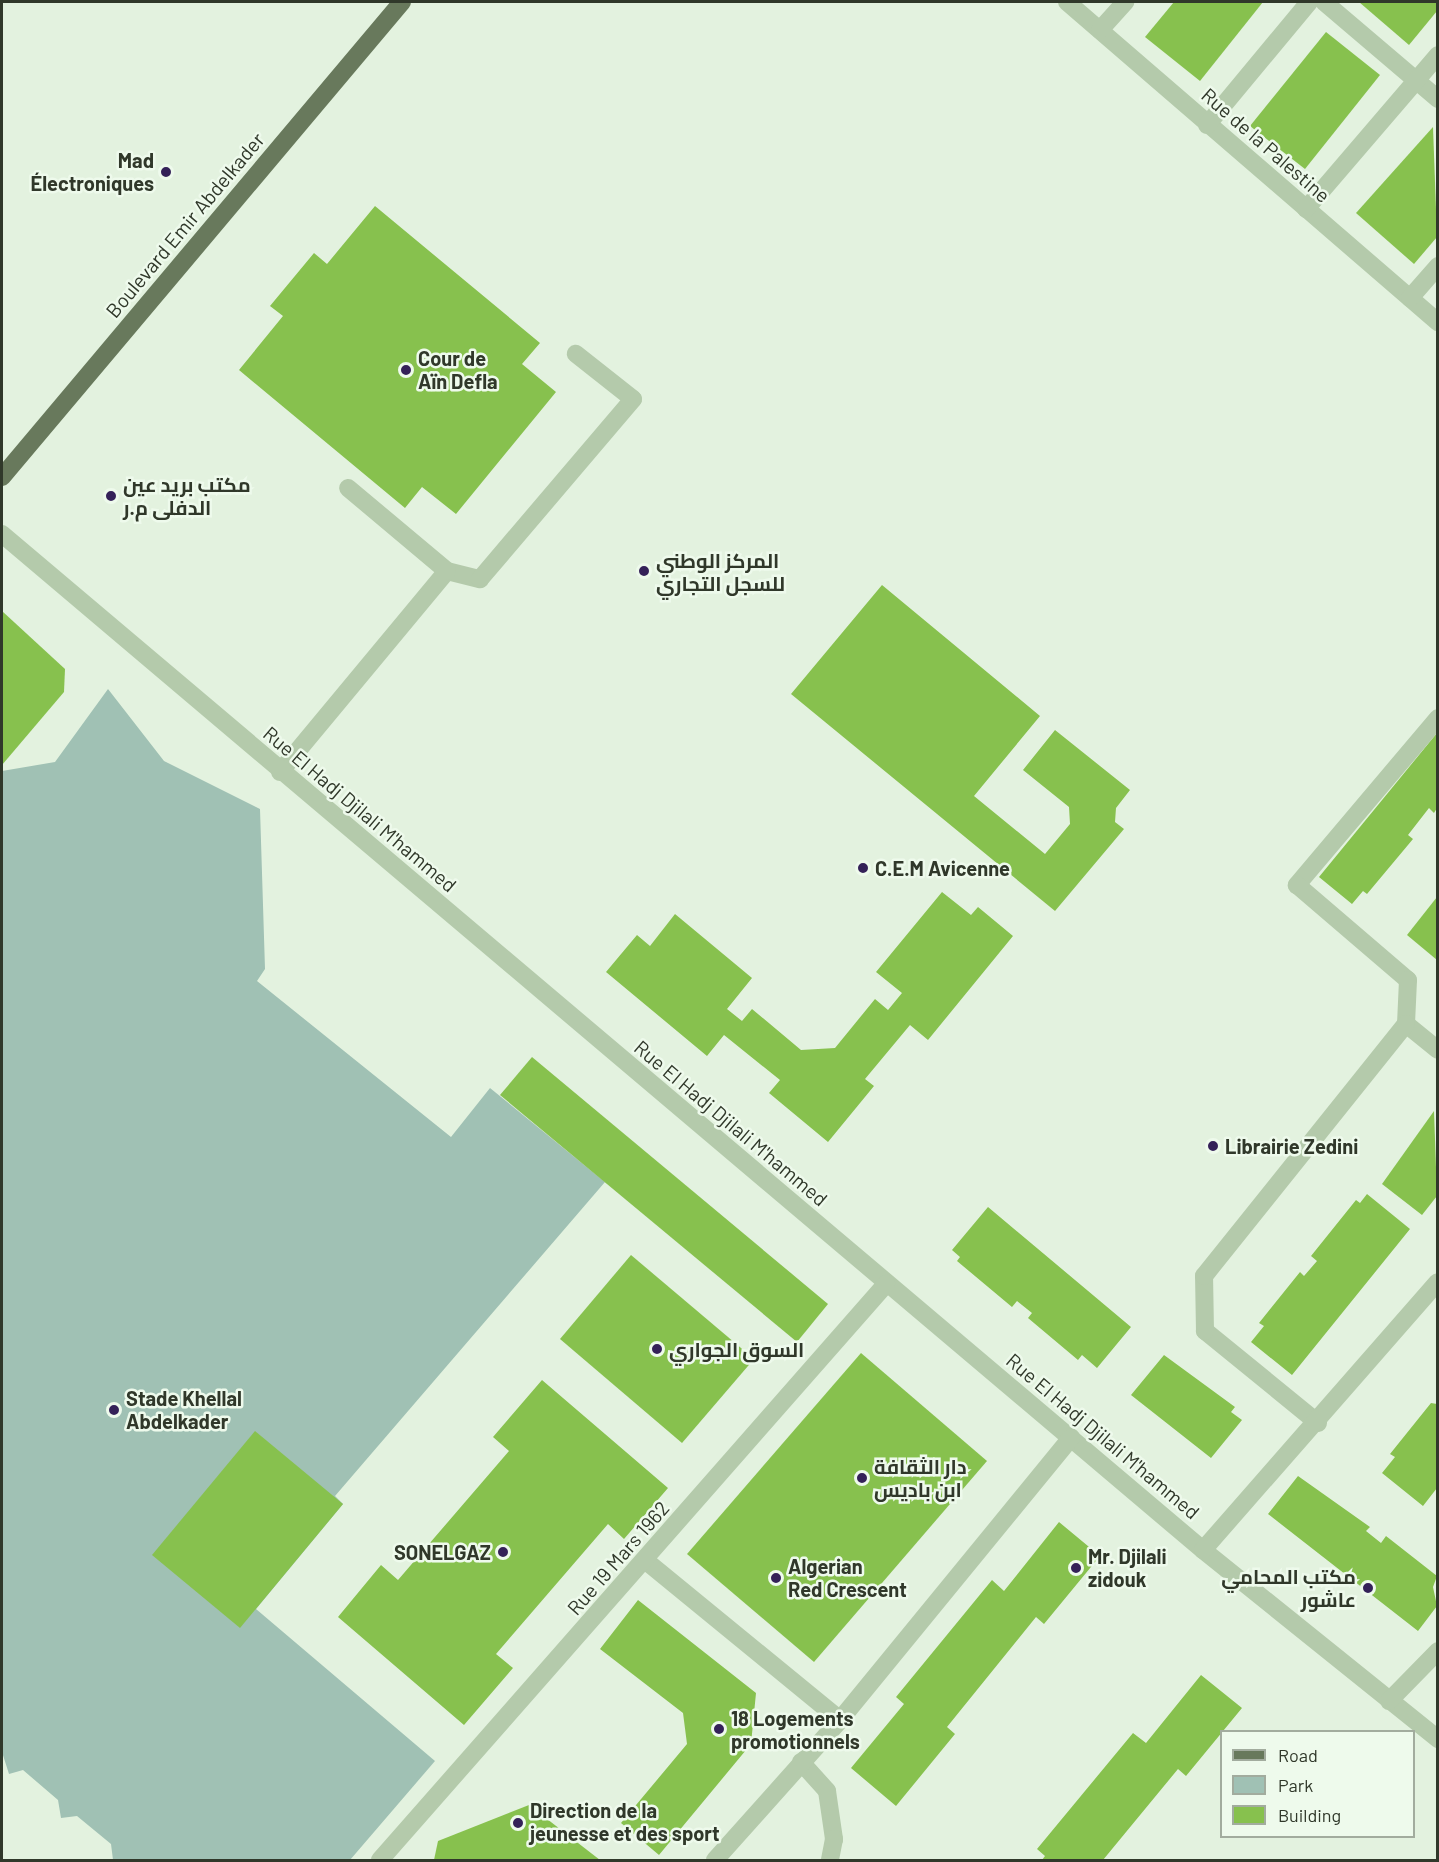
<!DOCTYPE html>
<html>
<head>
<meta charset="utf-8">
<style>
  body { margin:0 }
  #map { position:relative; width:1439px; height:1862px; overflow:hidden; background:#e3f2df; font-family:Barlow,Cairo,sans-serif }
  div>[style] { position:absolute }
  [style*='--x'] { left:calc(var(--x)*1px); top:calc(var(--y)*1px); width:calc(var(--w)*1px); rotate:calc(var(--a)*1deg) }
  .green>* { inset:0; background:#a0c1b4 }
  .building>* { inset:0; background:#87c14e }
  .lane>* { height:18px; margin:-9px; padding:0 9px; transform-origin:9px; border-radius:9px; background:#b4caab }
  .street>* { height:18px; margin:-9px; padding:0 9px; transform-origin:9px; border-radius:9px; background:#b4caab }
  .primary>* { height:18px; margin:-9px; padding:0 9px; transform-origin:9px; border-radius:9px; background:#68795c }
  .dots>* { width:16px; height:16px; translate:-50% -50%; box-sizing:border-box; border:3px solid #eefaec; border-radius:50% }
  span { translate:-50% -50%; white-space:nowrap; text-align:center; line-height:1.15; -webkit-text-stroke:5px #eefaec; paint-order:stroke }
  .street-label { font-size:20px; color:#30382a }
  .poi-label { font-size:20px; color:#30382a; font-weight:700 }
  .right { translate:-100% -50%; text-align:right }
  .left { translate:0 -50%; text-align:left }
  .frame { position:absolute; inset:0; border:3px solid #30382a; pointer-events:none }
  .legend { position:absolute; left:1220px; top:1730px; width:195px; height:108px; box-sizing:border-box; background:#eefaec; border:2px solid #a2ac9e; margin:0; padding:8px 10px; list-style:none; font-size:18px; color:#30382a }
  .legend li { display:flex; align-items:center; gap:12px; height:30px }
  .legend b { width:30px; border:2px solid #a2ac9e }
</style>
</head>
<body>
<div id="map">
  <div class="green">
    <div style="clip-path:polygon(108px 689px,164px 761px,260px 809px,265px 969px,257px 981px,451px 1137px,490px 1088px,605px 1182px,335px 1496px,343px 1504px,256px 1609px,435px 1761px,350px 1860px,113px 1860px,111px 1844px,77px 1816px,61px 1818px,58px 1800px,23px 1770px,9px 1774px,2px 1752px,2px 771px,55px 762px)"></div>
  </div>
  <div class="building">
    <div style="clip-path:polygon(1174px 2px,1263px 2px,1200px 81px,1145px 37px)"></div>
    <div style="clip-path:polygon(1359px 2px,1437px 2px,1437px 11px,1409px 45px)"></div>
    <div style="clip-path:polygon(1326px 32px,1380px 75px,1305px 169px,1250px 126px)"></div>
    <div style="clip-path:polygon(1433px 127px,1437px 237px,1414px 264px,1356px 213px)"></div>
    <div style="clip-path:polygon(375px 206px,540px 343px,522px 364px,556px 392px,456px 514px,422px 487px,405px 508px,239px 370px,283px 316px,270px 306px,314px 253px,327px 264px)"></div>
    <div style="clip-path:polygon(882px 585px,1040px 716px,974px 796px,1045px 854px,1070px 824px,1069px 807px,1023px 770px,1055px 730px,1130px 790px,1116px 808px,1115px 822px,1124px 829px,1055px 911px,791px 694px)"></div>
    <div style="clip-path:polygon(2px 611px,65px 669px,64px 692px,2px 765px)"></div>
    <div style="clip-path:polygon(1437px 733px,1437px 808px,1434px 813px,1429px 808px,1408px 835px,1413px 839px,1367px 894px,1363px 891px,1352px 904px,1319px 877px)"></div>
    <div style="clip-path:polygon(942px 892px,971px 915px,978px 907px,1013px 936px,928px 1040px,910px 1025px,865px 1079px,874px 1086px,828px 1142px,769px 1093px,780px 1080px,724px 1035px,707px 1056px,606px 972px,637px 935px,650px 946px,675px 914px,752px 978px,727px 1009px,742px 1021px,752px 1009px,801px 1050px,835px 1048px,875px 999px,888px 1010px,902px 993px,876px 972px)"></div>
    <div style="clip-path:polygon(1437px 897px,1437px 960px,1407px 935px)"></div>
    <div style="clip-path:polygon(532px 1057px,828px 1304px,797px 1342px,500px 1095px)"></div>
    <div style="clip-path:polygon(1434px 1111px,1437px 1196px,1422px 1215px,1382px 1184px)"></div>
    <div style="clip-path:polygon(1367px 1194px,1410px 1229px,1292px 1375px,1251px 1342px,1264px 1326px,1259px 1323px,1300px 1272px,1304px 1276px,1317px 1261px,1311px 1256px,1356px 1200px,1360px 1203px)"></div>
    <div style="clip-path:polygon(988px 1207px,1131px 1327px,1097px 1368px,1082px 1355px,1078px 1360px,1028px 1318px,1032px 1313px,1017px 1301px,1012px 1307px,957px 1261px,960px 1257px,952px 1250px)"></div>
    <div style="clip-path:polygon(631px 1255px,754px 1359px,682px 1443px,560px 1339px)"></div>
    <div style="clip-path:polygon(861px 1353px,987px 1461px,814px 1662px,687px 1554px)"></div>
    <div style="clip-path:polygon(1164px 1355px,1235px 1407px,1231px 1412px,1242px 1420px,1211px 1458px,1131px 1395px)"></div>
    <div style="clip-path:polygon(542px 1380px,668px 1488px,624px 1539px,608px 1524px,496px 1654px,513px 1668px,464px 1725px,338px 1617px,381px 1565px,398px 1580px,509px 1451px,493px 1437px)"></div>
    <div style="clip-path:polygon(1431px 1403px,1437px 1404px,1437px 1488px,1423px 1506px,1382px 1473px,1395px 1457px,1390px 1454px)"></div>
    <div style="clip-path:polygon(255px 1431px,343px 1504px,240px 1628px,152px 1555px)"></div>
    <div style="clip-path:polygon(1298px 1476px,1370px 1527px,1366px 1531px,1381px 1543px,1386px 1536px,1437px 1576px,1433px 1587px,1437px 1606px,1418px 1631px,1268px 1514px)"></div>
    <div style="clip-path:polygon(1059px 1522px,1100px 1556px,1044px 1624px,1036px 1617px,947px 1727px,955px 1734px,896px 1806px,851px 1768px,904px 1704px,896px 1697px,992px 1580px,1004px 1591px)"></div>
    <div style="clip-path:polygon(638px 1600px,756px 1693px,751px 1744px,659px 1855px,621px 1823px,687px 1744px,683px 1713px,600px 1649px)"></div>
    <div style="clip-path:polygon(1201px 1675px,1242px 1708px,1186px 1776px,1178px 1769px,1103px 1860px,1042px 1860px,1045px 1856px,1037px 1849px,1133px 1733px,1146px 1743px)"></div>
    <div style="clip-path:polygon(529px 1805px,600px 1860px,434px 1860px,438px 1841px)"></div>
  </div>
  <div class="lane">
    <div style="--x:447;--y:571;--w:34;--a:14"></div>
    <div style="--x:480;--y:579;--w:236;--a:-49.6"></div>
    <div style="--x:633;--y:399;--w:73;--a:-141.7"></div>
    <div style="--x:280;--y:772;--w:261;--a:-50.3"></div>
    <div style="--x:447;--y:571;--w:129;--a:-140"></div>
  </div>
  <div class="street">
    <div style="--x:1067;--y:2;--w:490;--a:40.8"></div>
    <div style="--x:1324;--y:2;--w:150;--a:40.4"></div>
    <div style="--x:1100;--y:30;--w:38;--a:-48"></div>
    <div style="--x:1207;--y:125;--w:160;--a:-50.3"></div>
    <div style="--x:1306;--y:209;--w:203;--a:-49.4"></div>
    <div style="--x:1410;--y:298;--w:43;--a:-48.8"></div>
    <div style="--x:2;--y:534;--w:1573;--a:40.23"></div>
    <div style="--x:1203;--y:1550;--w:302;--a:38.8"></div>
    <div style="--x:1438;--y:718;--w:219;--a:130.2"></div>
    <div style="--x:1297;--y:885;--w:146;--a:40.6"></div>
    <div style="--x:1408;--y:980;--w:44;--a:92.6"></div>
    <div style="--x:1406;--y:1024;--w:41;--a:39.1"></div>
    <div style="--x:1318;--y:1423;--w:146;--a:-140.8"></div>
    <div style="--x:1205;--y:1331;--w:55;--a:-91"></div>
    <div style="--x:1204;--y:1276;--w:323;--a:-51.3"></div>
    <div style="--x:1203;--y:1550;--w:356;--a:-48.8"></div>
    <div style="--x:646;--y:1561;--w:251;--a:39.3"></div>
    <div style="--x:1389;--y:1701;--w:70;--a:-45.6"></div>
    <div style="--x:801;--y:1762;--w:39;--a:48"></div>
    <div style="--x:827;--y:1791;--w:49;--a:81.7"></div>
    <div style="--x:834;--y:1839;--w:21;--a:101"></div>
    <div style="--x:380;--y:1860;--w:767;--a:-48.7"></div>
    <div style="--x:715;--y:1860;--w:188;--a:-48.2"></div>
    <div style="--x:840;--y:1720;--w:365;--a:-50.7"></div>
  </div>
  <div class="primary">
    <div style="--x:2;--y:477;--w:621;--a:-49.9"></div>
  </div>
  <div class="dots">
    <div style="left:166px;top:172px;background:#342158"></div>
    <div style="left:406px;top:370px;background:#342158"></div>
    <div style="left:111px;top:496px;background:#342158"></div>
    <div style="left:644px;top:571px;background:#342158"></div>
    <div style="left:863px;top:868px;background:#342158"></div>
    <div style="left:1213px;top:1146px;background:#342158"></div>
    <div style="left:657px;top:1349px;background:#342158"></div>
    <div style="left:114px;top:1410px;background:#342158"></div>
    <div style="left:862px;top:1478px;background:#342158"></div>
    <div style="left:503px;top:1552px;background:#342158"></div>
    <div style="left:1076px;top:1568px;background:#342158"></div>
    <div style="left:776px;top:1578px;background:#342158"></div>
    <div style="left:1368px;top:1588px;background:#342158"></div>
    <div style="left:719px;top:1729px;background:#342158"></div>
    <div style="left:518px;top:1823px;background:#342158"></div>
  </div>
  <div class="street-label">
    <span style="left:1266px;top:145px;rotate:41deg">Rue de la Palestine</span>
    <span style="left:185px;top:225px;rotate:-50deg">Boulevard Emir Abdelkader</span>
    <span style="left:360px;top:809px;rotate:40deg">Rue El Hadj Djilali M'hammed</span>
    <span style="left:731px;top:1123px;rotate:40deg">Rue El Hadj Djilali M'hammed</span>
    <span style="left:1103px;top:1436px;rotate:40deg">Rue El Hadj Djilali M'hammed</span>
    <span style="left:618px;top:1558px;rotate:-49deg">Rue 19 Mars 1962</span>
  </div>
  <div class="poi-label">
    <span class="right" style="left:154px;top:172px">Mad<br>Électroniques</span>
    <span class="left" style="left:418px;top:370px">Cour de<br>Aïn Defla</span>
    <span class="left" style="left:123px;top:496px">مكتب بريد عين<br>الدفلى م.ر</span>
    <span class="left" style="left:656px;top:572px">المركز الوطني<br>للسجل التجاري</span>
    <span class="left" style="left:875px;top:868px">C.E.M Avicenne</span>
    <span class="left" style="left:1225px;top:1146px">Librairie Zedini</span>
    <span class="left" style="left:669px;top:1349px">السوق الجواري</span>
    <span class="left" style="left:126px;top:1410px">Stade Khellal<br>Abdelkader</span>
    <span class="left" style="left:874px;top:1478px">دار الثقافة<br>ابن باديس</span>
    <span class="right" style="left:491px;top:1552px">SONELGAZ</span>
    <span class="left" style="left:1088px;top:1568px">Mr. Djilali<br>zidouk</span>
    <span class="left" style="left:788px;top:1578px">Algerian<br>Red Crescent</span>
    <span class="right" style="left:1356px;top:1588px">مكتب المحامي<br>عاشور</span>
    <span class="left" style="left:731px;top:1730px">18 Logements<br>promotionnels</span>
    <span class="left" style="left:530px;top:1822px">Direction de la<br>jeunesse et des sport</span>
  </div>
  <div class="frame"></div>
  <ul class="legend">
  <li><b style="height:8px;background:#68795c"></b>Road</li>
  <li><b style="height:16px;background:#a0c1b4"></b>Park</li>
  <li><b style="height:16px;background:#87c14e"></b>Building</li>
  </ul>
</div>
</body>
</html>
